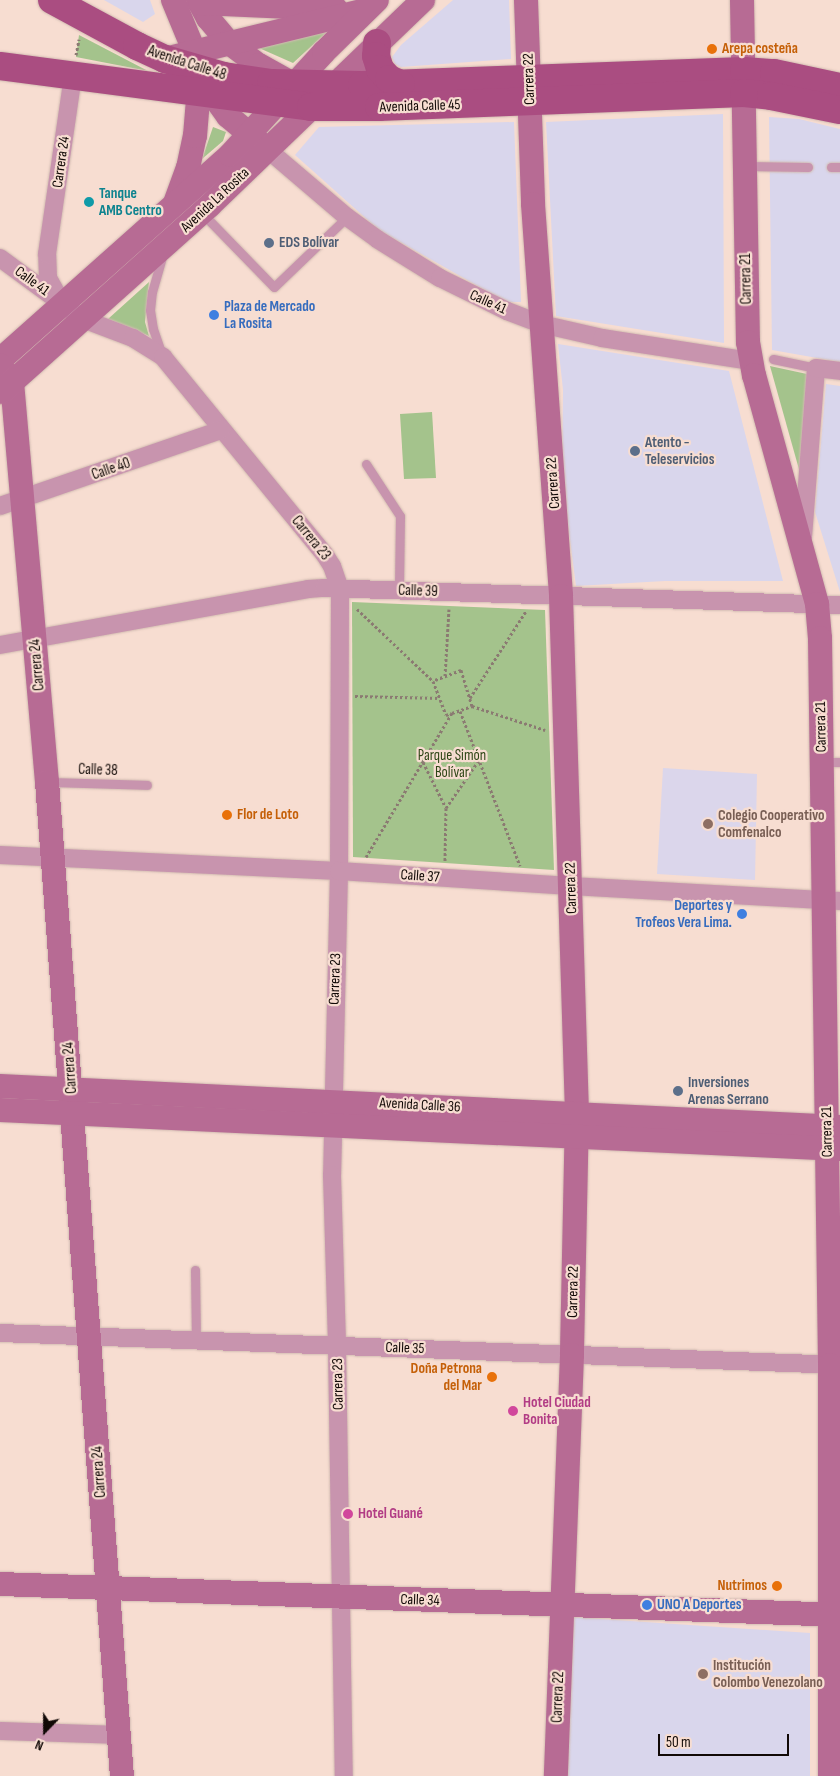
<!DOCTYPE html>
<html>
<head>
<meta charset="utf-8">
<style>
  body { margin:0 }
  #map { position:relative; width:840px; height:1776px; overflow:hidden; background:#f7ddd1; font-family:"Sofia Sans Condensed",sans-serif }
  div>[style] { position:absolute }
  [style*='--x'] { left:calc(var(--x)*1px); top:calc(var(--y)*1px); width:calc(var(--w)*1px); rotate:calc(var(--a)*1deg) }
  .commercial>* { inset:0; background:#d9d6ec }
  .education>* { inset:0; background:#dbd6eb }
  .green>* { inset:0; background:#a4c38c }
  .path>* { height:3px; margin-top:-1.5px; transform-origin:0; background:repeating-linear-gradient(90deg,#8b7a72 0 2.5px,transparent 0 5px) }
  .roads { filter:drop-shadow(0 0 1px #d2bbb1) drop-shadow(0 0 1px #d2bbb1) }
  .lane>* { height:9px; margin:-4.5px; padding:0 4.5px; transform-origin:4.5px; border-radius:4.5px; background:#c894ae }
  .street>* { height:18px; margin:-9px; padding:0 9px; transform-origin:9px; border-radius:9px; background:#c894ae }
  .secondary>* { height:24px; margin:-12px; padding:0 12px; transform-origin:12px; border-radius:12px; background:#b76b94 }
  .primary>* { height:28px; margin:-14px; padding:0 14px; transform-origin:14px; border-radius:14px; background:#aa4d81 }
  .dots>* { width:14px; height:14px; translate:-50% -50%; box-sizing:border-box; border:2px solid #f7ddd1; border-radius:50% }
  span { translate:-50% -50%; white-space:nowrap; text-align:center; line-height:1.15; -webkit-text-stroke:4.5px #f7ddd1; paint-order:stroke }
  .food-label { font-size:15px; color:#c56008; font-weight:700 }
  .left { translate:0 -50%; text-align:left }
  .right { translate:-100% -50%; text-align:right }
  .street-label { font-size:15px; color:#110906 }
  .culture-label { font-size:15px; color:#0d838f; font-weight:700 }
  .service-label { font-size:15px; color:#4e5e75; font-weight:700 }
  .shop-label { font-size:15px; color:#366cbe; font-weight:700 }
  .park-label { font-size:15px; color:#2e4616 }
  .education-label { font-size:15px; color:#785e54; font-weight:700 }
  .hotel-label { font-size:15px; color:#b23c85; font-weight:700 }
  .north { position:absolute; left:20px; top:1706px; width:50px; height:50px; -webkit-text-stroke:4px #f7ddd1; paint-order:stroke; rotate:202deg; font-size:14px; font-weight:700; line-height:20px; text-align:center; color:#110906 }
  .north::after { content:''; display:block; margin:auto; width:18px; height:22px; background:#110906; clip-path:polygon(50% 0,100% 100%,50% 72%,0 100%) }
  .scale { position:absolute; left:658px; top:1734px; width:131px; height:22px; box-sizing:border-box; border:2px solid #110906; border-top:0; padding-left:6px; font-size:15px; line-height:18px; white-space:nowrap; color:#110906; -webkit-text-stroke:4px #f7ddd1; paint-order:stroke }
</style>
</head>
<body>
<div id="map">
  <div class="commercial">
    <div style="clip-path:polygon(104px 0,150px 0,155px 14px,143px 22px)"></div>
    <div style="clip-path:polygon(453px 0,509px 0,511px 59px,401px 67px,395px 64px,392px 57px,401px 45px)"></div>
    <div style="clip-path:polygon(723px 114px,724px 343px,556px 316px,546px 122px)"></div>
    <div style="clip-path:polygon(769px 117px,799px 119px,840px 129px,840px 362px,772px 350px)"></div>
    <div style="clip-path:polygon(514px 122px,521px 302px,506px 302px,379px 230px,295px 155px,319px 127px)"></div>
    <div style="clip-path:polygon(558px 344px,729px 371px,783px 581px,665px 581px,576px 586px,562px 478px,563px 390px)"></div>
    <div style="clip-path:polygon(826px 384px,840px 386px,840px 592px,815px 512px)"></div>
    <div style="clip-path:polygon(571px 1617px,810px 1633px,810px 1776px,567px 1776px)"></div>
  </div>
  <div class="education">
    <div style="clip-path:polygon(663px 768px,757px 774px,755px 880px,657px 874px)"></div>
  </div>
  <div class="green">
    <div style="clip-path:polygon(328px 31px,293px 63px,259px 48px)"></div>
    <div style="clip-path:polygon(79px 35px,148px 71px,76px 57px)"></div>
    <div style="clip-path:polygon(213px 127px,226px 132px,223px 141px,202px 159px)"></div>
    <div style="clip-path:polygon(149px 282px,145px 322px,149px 336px,108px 319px)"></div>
    <div style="clip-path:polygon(770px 366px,807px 374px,802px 480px)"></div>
    <div style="clip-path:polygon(432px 412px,436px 478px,404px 479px,400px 414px)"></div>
    <div style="clip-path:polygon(352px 602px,545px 610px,554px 870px,353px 857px)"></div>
  </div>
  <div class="path">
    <div style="--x:76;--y:55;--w:16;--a:-79"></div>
    <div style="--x:357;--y:609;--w:105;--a:43.5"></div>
    <div style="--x:445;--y:676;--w:67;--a:-86.6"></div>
    <div style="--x:355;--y:696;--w:85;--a:1.3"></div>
    <div style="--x:470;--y:698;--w:103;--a:-57.2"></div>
    <div style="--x:472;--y:706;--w:77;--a:18.2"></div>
    <div style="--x:460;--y:711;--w:166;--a:68.8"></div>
    <div style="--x:423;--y:762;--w:51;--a:63.4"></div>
    <div style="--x:446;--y:808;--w:53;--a:91.1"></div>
    <div style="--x:446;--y:808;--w:58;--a:-55.5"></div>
    <div style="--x:366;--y:857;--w:168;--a:-59.2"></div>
    <div style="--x:452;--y:713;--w:21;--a:-19"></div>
    <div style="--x:472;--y:706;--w:38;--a:-107"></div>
    <div style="--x:461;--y:670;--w:30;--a:159"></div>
    <div style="--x:433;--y:681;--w:36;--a:69"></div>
    <div style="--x:446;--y:715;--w:6;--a:-18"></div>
  </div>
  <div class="roads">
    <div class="lane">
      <div style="--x:745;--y:166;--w:63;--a:0.9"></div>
      <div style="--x:831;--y:167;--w:9;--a:0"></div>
      <div style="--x:202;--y:213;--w:103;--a:45.8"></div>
      <div style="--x:274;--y:287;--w:101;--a:-43.8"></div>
      <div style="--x:162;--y:355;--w:28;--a:-109"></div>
      <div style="--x:153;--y:329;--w:19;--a:-99"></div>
      <div style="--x:150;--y:310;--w:18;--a:-84"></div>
      <div style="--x:152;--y:292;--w:37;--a:-74"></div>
      <div style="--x:773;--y:359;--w:44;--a:11.8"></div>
      <div style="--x:366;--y:464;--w:62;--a:56.8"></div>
      <div style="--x:400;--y:516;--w:74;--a:90.8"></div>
      <div style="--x:823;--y:762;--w:17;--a:0"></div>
      <div style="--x:47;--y:782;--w:100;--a:1.7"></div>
      <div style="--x:195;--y:1270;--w:70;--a:89.2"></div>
    </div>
    <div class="street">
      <div style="--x:267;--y:149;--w:105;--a:40.4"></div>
      <div style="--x:347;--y:217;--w:37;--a:36"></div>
      <div style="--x:377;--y:239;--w:74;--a:31.8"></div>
      <div style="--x:440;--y:278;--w:75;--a:26.2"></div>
      <div style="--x:507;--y:311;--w:36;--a:21"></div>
      <div style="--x:541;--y:324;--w:63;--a:12.9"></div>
      <div style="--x:602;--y:338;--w:151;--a:8.8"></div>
      <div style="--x:0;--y:258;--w:103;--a:36.3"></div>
      <div style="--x:83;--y:319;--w:53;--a:20.8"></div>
      <div style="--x:133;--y:338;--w:36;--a:32"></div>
      <div style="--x:163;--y:357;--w:256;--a:50.7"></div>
      <div style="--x:325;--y:555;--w:13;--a:58"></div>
      <div style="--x:332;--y:566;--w:24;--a:71"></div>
      <div style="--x:340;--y:589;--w:282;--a:90.2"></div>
      <div style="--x:339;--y:871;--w:304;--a:91.3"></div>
      <div style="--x:332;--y:1175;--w:171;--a:88.3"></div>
      <div style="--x:337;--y:1346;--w:430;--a:89.1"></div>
      <div style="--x:58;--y:296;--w:21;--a:-119"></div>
      <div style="--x:48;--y:278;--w:24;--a:-92"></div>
      <div style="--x:47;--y:254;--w:181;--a:-81.7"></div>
      <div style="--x:0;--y:506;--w:234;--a:-19"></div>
      <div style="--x:803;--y:537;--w:169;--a:-85.6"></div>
      <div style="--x:816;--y:368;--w:24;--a:7"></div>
      <div style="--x:0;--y:645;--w:313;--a:-10.3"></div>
      <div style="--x:308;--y:589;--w:16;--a:-4"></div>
      <div style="--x:324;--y:588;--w:516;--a:1.89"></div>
      <div style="--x:0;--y:855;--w:339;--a:2.7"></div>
      <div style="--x:339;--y:871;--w:232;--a:3.7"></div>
      <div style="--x:571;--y:886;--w:269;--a:3.2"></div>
      <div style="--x:0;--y:1333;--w:841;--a:2.18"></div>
      <div style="--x:0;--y:1731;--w:119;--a:1.9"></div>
    </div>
    <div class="secondary">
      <div style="--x:173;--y:0;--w:102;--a:67.5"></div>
      <div style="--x:212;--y:94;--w:27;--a:54"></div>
      <div style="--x:228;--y:116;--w:42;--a:40.2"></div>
      <div style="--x:198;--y:0;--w:21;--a:61"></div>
      <div style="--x:208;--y:18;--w:31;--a:50"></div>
      <div style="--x:228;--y:42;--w:39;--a:37"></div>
      <div style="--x:259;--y:65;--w:38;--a:29"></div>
      <div style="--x:526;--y:0;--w:204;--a:88"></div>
      <div style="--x:533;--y:204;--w:393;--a:85.9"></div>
      <div style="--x:561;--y:596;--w:517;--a:88.23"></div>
      <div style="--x:577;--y:1113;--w:242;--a:91.2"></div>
      <div style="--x:572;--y:1355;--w:421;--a:92.2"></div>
      <div style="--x:742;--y:0;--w:342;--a:89"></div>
      <div style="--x:748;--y:342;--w:34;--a:80"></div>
      <div style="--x:754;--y:375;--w:238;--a:74.6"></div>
      <div style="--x:817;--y:604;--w:34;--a:85"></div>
      <div style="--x:820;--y:638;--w:727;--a:89.21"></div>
      <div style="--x:830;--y:1365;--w:411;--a:90"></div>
      <div style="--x:200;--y:3;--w:136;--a:2.5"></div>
      <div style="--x:165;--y:59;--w:207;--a:-13.7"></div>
      <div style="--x:175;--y:203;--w:37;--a:-70"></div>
      <div style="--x:188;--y:168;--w:33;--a:-78"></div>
      <div style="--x:195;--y:136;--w:61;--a:-85.3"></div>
      <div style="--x:0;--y:360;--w:308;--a:-41.7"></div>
      <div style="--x:230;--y:155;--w:139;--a:-47.6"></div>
      <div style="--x:324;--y:52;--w:74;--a:-44.5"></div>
      <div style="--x:0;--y:365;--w:21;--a:55"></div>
      <div style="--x:12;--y:382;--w:402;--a:85"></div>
      <div style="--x:47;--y:782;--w:997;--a:85.69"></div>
      <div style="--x:1;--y:392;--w:279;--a:-41.8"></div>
      <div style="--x:209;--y:206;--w:297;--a:-43.9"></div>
      <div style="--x:0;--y:1086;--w:841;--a:2.79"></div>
      <div style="--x:0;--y:1110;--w:841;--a:2.66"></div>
      <div style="--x:0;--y:1584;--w:841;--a:2.11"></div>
    </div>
    <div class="primary">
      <div style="--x:52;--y:0;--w:97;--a:28.4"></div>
      <div style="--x:137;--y:46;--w:31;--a:25"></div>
      <div style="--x:165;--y:59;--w:61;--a:16.1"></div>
      <div style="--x:224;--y:76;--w:48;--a:8.5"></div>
      <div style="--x:271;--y:83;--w:91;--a:1.3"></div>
      <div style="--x:362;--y:85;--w:382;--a:-2.1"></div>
      <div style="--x:744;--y:71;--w:30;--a:4"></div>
      <div style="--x:774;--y:73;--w:67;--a:12"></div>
      <div style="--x:377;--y:43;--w:13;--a:94"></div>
      <div style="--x:376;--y:56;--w:14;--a:73"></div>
      <div style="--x:380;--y:69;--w:13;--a:48"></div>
      <div style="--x:389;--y:79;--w:13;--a:23"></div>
      <div style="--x:0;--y:66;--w:314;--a:7.5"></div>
      <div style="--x:311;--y:107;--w:68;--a:0"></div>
      <div style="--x:379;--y:107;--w:365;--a:-2.2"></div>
      <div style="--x:744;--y:93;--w:27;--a:6"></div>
      <div style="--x:771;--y:96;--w:70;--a:11.5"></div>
    </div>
  </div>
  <div class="dots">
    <div style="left:712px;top:49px;background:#e8710a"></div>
    <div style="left:89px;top:202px;background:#0f9aa8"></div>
    <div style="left:269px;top:243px;background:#5c6f8a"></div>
    <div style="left:214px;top:315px;background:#3f7fe0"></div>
    <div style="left:635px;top:451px;background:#5c6f8a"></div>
    <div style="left:227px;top:815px;background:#e8710a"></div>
    <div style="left:708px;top:824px;background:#8d6e63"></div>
    <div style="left:742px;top:914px;background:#3f7fe0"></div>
    <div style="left:678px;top:1091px;background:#5c6f8a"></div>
    <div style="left:492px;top:1377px;background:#e8710a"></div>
    <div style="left:513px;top:1411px;background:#d1479c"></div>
    <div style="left:348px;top:1514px;background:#d1479c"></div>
    <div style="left:777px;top:1586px;background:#e8710a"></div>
    <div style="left:647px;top:1605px;background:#3f7fe0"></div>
    <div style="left:703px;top:1674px;background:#8d6e63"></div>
  </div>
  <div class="food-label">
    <span class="left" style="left:722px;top:49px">Arepa costeña</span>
    <span class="left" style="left:237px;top:815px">Flor de Loto</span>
    <span class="right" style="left:482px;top:1377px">Doña Petrona<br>del Mar</span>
    <span class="right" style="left:767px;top:1586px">Nutrimos</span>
  </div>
  <div class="street-label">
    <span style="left:187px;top:63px;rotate:18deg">Avenida Calle 48</span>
    <span style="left:529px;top:79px;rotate:-92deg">Carrera 22</span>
    <span style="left:420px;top:106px;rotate:-2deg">Avenida Calle 45</span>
    <span style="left:61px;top:162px;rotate:-82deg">Carrera 24</span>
    <span style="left:215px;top:200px;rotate:-43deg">Avenida La Rosita</span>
    <span style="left:746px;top:279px;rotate:-91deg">Carrera 21</span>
    <span style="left:32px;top:281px;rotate:36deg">Calle 41</span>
    <span style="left:488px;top:302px;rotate:24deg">Calle 41</span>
    <span style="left:111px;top:469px;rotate:-19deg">Calle 40</span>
    <span style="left:553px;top:483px;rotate:-94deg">Carrera 22</span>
    <span style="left:311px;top:538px;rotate:51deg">Carrera 23</span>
    <span style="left:418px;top:591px;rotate:2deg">Calle 39</span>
    <span style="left:37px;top:665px;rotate:-95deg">Carrera 24</span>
    <span style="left:821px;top:727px;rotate:-91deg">Carrera 21</span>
    <span style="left:98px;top:770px;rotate:2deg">Calle 38</span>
    <span style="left:420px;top:876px;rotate:4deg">Calle 37</span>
    <span style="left:571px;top:888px;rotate:-92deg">Carrera 22</span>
    <span style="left:335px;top:979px;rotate:-88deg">Carrera 23</span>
    <span style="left:70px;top:1068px;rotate:-94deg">Carrera 24</span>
    <span style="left:420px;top:1105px;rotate:3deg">Avenida Calle 36</span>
    <span style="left:827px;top:1132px;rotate:-91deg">Carrera 21</span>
    <span style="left:573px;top:1292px;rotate:-89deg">Carrera 22</span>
    <span style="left:405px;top:1348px;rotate:2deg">Calle 35</span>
    <span style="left:338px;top:1384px;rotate:-91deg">Carrera 23</span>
    <span style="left:99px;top:1472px;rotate:-94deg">Carrera 24</span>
    <span style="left:420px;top:1600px;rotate:2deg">Calle 34</span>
    <span style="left:558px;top:1697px;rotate:-88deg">Carrera 22</span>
  </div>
  <div class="culture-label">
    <span class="left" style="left:99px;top:202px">Tanque<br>AMB Centro</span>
  </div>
  <div class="service-label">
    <span class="left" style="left:279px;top:243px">EDS Bolívar</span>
    <span class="left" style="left:645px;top:451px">Atento -<br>Teleservicios</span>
    <span class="left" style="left:688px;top:1091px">Inversiones<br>Arenas Serrano</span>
  </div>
  <div class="shop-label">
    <span class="left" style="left:224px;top:315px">Plaza de Mercado<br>La Rosita</span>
    <span class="right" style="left:732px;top:914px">Deportes y<br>Trofeos Vera Lima.</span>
    <span class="left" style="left:657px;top:1605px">UNO A Deportes</span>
  </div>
  <div class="park-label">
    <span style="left:452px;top:764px">Parque Simón<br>Bolívar</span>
  </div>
  <div class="education-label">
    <span class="left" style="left:718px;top:824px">Colegio Cooperativo<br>Comfenalco</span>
    <span class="left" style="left:713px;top:1674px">Institución<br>Colombo Venezolano</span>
  </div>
  <div class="hotel-label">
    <span class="left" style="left:523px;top:1411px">Hotel Ciudad<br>Bonita</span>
    <span class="left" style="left:358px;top:1514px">Hotel Guané</span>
  </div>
  <div class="north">N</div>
  <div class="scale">50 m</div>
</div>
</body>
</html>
